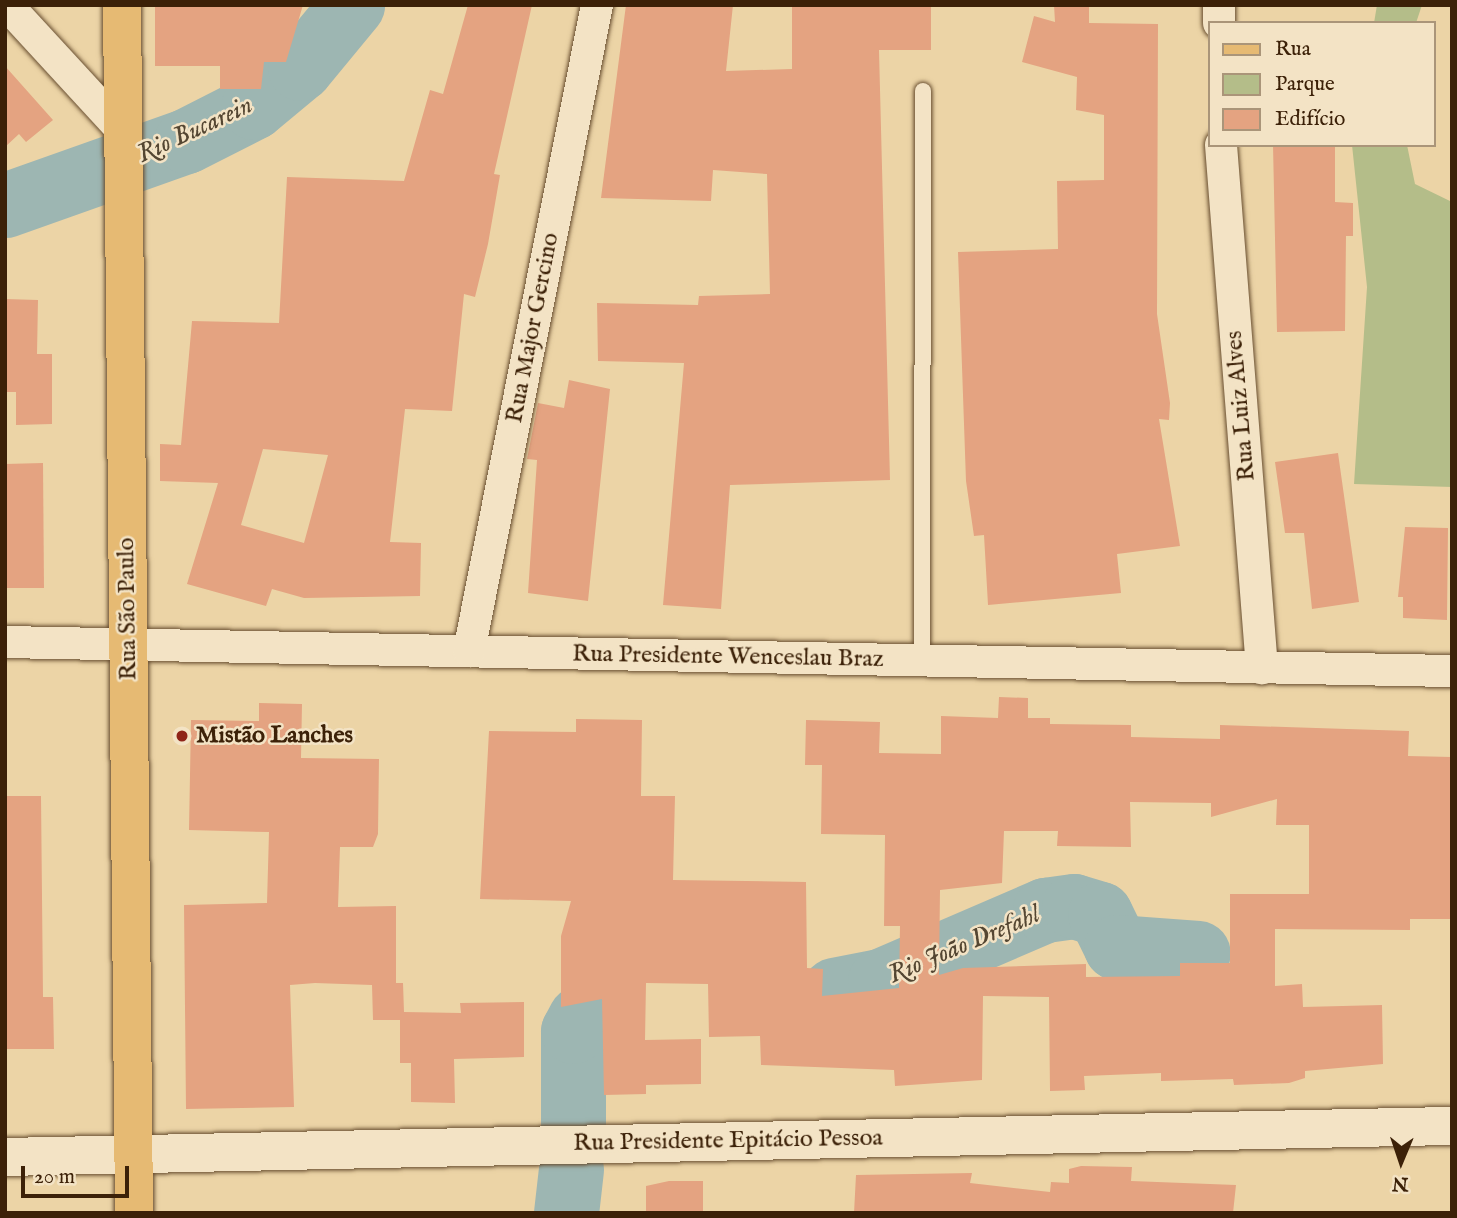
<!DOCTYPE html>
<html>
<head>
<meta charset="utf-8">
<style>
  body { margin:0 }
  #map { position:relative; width:1457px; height:1218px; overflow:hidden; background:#ecd4a6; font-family:"IM FELL English",serif }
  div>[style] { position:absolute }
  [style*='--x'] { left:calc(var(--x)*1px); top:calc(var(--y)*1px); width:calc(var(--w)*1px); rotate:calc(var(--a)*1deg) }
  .green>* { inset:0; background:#b4bd89 }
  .river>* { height:65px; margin:-32.5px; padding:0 32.5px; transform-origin:32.5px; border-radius:32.5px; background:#9db6b2 }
  .building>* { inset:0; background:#e4a381 }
  .roads { filter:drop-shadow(0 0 2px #684e30) drop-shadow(0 0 2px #684e30) }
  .service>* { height:16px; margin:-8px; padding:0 8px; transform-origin:8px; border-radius:8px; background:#f3e3c5 }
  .minor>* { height:32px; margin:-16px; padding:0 16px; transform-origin:16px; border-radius:16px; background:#f3e3c5 }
  .tertiary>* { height:38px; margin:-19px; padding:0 19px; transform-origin:19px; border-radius:19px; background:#f3e3c5 }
  .primary>* { height:38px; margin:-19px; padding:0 19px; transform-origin:19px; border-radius:19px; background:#e6ba73 }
  .dots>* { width:19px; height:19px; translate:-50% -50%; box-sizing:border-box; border:4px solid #f3e3c5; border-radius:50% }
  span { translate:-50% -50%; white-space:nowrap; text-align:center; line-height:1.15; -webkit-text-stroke:5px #f3e3c5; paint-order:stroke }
  .street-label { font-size:24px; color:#3c2108 }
  .poi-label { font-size:24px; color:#3c2108; font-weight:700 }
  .left { translate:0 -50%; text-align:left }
  .water-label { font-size:26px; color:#544632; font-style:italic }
  .frame { position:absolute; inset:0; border:7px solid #3c2108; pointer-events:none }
  .legend { position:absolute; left:1208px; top:21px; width:228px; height:126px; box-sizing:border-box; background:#f3e3c5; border:2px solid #aa9579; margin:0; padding:9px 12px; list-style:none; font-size:21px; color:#3c2108 }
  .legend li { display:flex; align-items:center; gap:14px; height:35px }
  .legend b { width:35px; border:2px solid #aa9579 }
  .north { position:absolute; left:1366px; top:1127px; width:70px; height:70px; -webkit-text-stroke:5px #f3e3c5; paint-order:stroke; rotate:182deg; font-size:19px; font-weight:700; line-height:28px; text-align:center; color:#3c2108 }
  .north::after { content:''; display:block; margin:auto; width:24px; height:32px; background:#3c2108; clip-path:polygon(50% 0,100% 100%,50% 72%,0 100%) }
  .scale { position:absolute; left:21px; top:1166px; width:108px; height:32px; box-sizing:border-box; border:4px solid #3c2108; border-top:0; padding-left:9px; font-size:21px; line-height:24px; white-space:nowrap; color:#3c2108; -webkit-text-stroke:5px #f3e3c5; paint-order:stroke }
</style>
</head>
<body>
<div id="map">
  <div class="green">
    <div style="clip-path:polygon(1377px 5px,1422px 5px,1416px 23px,1374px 23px)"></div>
    <div style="clip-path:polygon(1352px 145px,1407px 145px,1415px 184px,1452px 202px,1452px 487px,1354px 484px,1367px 287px)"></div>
  </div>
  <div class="river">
    <div style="--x:5;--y:205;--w:192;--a:-19.5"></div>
    <div style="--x:186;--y:141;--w:75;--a:-26.9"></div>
    <div style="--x:253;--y:107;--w:61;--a:-39.7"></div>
    <div style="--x:300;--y:68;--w:82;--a:-50.5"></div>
    <div style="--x:834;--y:990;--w:47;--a:-11.1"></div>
    <div style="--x:880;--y:981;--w:180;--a:-23.3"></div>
    <div style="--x:1045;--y:910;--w:29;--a:-8"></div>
    <div style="--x:1074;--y:906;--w:27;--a:17"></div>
    <div style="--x:1100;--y:914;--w:37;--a:64"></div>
    <div style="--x:1116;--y:947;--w:82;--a:4.2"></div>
    <div style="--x:573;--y:1125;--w:94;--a:-90"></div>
    <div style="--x:573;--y:1031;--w:15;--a:-62"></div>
    <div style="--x:566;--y:1213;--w:44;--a:-83.5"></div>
  </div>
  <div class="building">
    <div style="clip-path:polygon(155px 5px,303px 5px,286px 62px,264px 62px,261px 89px,220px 89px,220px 66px,155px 66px)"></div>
    <div style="clip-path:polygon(evenodd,468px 5px,532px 5px,494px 174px,500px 175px,488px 244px,475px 297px,464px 294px,452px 411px,405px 409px,390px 542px,421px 543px,420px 596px,304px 598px,272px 589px,266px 606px,187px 584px,218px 483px,160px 481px,160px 444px,181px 445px,192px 321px,279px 323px,287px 177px,404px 181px,430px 90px,443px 94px,468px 5px,263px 449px,328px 455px,304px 543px,241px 525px,263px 449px)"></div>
    <div style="clip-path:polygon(626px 5px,733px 5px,726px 71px,792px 69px,792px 5px,931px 5px,931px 50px,879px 50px,890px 480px,730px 485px,721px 609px,663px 605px,684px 363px,598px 361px,597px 303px,698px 305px,699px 296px,770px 294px,767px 174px,713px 170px,711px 201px,601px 198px)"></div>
    <div style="clip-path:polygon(1054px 5px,1089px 5px,1089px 23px,1158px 24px,1157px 314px,1170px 403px,1169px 420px,1159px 419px,1180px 546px,1117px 554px,1121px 593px,988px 605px,984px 535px,974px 536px,966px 481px,958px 252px,1058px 249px,1057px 181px,1104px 180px,1104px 115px,1076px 110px,1077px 77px,1022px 62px,1034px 16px,1055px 22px)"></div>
    <div style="clip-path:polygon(5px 66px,53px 120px,26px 142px,19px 134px,5px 147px)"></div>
    <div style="clip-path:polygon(1273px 145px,1335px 145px,1335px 202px,1353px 203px,1353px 236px,1346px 236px,1345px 331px,1277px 332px)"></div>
    <div style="clip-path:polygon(5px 299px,38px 300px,37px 354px,52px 354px,52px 424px,16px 425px,16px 392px,5px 392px)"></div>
    <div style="clip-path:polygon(569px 380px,610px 389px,588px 601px,528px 593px,537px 460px,527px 459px,538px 403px,564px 408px)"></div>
    <div style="clip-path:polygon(1338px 453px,1359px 602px,1312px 609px,1304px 533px,1285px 533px,1275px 462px)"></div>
    <div style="clip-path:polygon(43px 463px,44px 588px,5px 588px,5px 464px)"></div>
    <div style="clip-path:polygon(1405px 527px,1448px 528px,1447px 620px,1403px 618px,1403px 597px,1398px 597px)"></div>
    <div style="clip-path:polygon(evenodd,999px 697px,1028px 698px,1028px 718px,1050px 718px,1050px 724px,1131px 725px,1131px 737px,1220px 739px,1220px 725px,1409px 731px,1408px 756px,1452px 757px,1452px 919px,1410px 919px,1410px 930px,1275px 929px,1275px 986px,1302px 984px,1303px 1007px,1382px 1005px,1383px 1064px,1305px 1071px,1305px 1078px,1289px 1083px,1234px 1085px,1233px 1079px,1161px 1081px,1161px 1073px,1084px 1076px,1085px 1090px,1050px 1091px,1049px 997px,983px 996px,982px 1080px,895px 1086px,894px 1070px,761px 1065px,760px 1036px,709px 1037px,708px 984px,646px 983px,645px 1040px,701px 1039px,701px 1084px,646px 1085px,646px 1094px,604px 1095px,602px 999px,561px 1007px,561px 936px,571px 901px,480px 899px,489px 731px,576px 732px,576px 719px,642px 720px,641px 796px,675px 796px,673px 880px,806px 882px,807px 968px,823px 969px,822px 996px,899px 988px,900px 926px,884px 926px,885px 835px,821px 834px,822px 765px,805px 765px,806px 720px,880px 722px,879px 753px,941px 754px,941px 716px,998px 718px,999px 697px,1277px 799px,1276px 825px,1309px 825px,1309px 894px,1230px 894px,1230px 963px,1180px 963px,1180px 976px,1086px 977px,1086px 964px,963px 968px,939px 975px,940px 890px,1002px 883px,1004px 831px,1058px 831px,1057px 846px,1131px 847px,1130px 802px,1211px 803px,1211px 817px,1277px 799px)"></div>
    <div style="clip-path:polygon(259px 703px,302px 704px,301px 758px,379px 759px,378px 834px,373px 847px,340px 847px,338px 907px,396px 906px,396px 983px,403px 983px,404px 1012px,461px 1013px,460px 1003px,524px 1002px,524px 1057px,454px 1059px,455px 1103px,411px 1102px,411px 1063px,400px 1063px,400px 1020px,373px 1020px,372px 985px,315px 983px,290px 985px,294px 1107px,186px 1109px,184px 905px,267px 903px,269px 832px,189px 830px,191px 720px,259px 721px)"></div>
    <div style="clip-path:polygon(5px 796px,41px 796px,43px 997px,53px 997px,54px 1049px,5px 1049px)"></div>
    <div style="clip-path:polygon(1081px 1166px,1132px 1167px,1131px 1181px,1236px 1185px,1233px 1213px,854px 1213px,856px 1175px,972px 1173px,970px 1183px,1050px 1192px,1051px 1182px,1069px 1183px,1069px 1169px)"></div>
    <div style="clip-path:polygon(669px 1181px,703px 1181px,703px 1213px,646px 1213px,646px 1186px)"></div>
  </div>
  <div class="roads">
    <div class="service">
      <div style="--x:922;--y:661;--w:570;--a:-89.9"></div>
    </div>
    <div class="minor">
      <div style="--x:7;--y:5;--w:171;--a:47.4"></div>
      <div style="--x:1219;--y:23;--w:18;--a:-90"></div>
      <div style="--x:1221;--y:145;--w:525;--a:85.52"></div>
      <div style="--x:5;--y:642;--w:1447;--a:1.15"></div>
      <div style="--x:469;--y:651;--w:659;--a:-78.79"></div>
    </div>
    <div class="tertiary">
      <div style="--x:5;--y:1157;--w:1447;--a:-1.23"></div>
    </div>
    <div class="primary">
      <div style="--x:122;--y:5;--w:1208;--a:89.43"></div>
    </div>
  </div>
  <div class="dots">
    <div style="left:182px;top:736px;background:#8f2418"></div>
  </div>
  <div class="street-label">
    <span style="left:533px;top:328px;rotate:-79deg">Rua Major Gercino</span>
    <span style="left:1241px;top:406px;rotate:-95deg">Rua Luiz Alves</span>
    <span style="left:128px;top:609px;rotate:-91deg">Rua São Paulo</span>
    <span style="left:728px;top:657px;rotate:1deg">Rua Presidente Wenceslau Braz</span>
    <span style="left:728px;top:1141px;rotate:-1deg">Rua Presidente Epitácio Pessoa</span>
  </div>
  <div class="poi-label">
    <span class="left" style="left:196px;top:736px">Mistão Lanches</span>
  </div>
  <div class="water-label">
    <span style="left:195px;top:130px;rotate:-25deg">Rio Bucarein</span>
    <span style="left:964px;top:945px;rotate:-23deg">Rio João Drefahl</span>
  </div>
  <div class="frame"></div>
  <ul class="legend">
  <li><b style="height:9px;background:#e6ba73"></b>Rua</li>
  <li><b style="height:19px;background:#b4bd89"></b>Parque</li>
  <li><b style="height:19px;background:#e4a381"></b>Edifício</li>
  </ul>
  <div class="north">N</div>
  <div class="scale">20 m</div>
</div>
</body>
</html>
